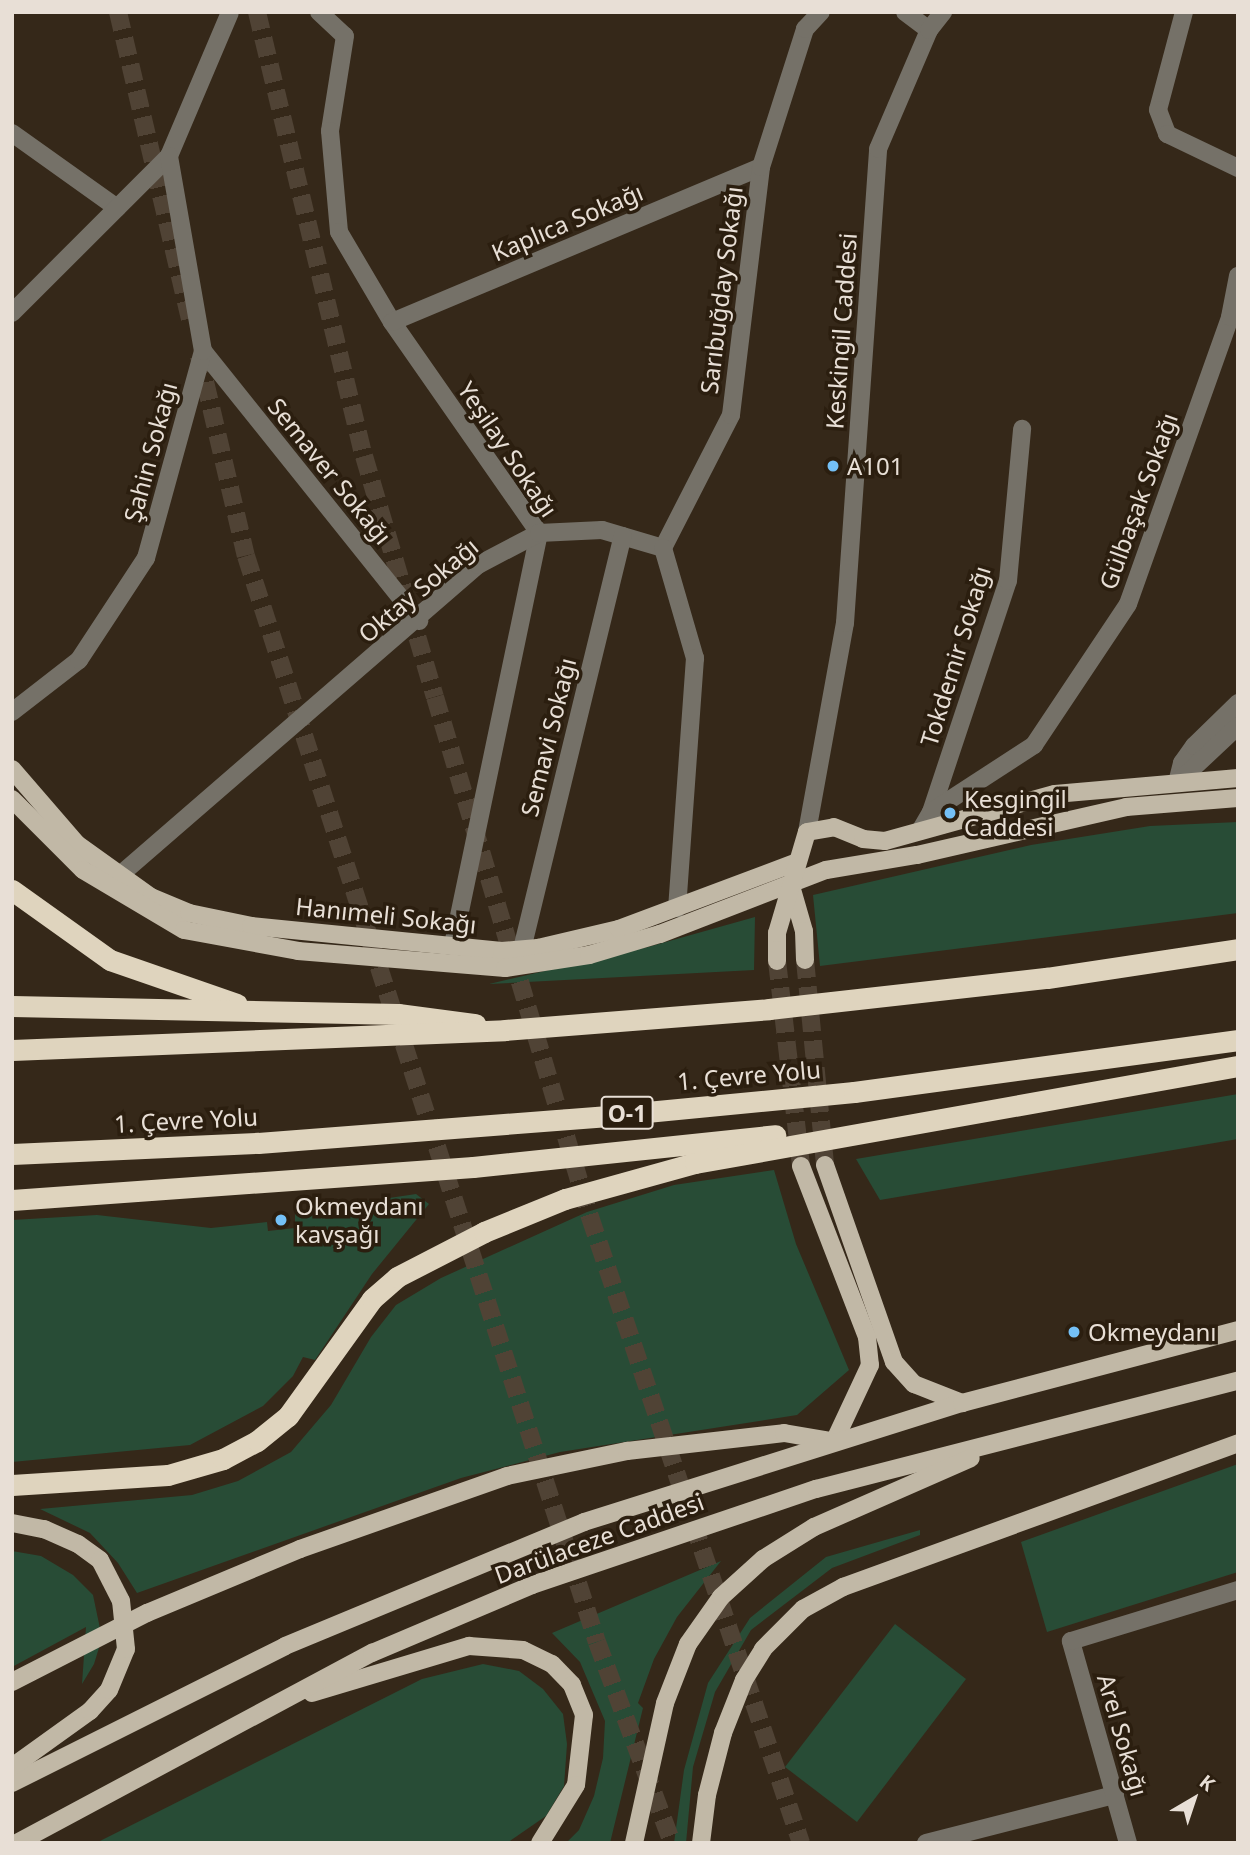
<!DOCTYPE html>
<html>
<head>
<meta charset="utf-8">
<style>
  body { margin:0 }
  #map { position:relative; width:1250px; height:1855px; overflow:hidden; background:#352819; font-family:"Noto Sans",sans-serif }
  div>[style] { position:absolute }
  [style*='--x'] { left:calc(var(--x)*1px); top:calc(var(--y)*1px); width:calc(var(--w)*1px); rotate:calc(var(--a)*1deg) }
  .green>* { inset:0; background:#284c36 }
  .major-tunnel>* { height:18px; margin-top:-9px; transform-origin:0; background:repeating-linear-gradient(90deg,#504335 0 18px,transparent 0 27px) }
  .minor>* { height:18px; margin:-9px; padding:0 9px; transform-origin:9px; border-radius:9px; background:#757168 }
  .major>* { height:18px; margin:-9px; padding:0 9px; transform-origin:9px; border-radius:9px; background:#c1b8a6 }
  .highway>* { height:21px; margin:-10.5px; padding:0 10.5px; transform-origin:10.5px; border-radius:10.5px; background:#dfd4be }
  .major-bridge>* { height:18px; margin:-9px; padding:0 9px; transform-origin:9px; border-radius:9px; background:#c1b8a6 }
  .dots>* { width:19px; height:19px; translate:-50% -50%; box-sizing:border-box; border:4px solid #2b1e0f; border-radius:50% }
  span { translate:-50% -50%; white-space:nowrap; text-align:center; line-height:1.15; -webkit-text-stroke:7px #2b1e0f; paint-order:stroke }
  .shield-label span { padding:2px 5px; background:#2b1e0f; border:2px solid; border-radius:5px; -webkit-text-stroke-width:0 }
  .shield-label { font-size:23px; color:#e8dfd6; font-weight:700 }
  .street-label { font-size:24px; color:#e8dfd6 }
  .poi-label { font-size:24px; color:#e8dfd6 }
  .left { translate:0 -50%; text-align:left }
  .frame { position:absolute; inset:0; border:14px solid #e8dfd6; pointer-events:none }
  .north { position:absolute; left:1159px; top:1764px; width:70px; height:70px; -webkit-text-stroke:5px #2b1e0f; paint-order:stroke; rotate:39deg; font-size:19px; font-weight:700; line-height:28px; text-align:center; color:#e8dfd6 }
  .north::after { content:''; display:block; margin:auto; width:24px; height:32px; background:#e8dfd6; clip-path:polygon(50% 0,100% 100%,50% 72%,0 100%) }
</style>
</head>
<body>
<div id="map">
  <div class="green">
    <div style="clip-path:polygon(1238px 822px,1238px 913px,820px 966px,813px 895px,1031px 845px,1150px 826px)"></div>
    <div style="clip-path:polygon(755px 917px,754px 970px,489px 984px,648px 947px)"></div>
    <div style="clip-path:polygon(1238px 1094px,1238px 1139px,880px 1200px,856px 1159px)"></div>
    <div style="clip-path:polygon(774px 1170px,796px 1244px,849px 1370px,797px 1415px,560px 1452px,461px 1478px,137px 1593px,118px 1563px,90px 1533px,40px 1509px,192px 1495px,238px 1481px,291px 1452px,331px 1405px,371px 1337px,396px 1305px,441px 1278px,587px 1212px,674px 1185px)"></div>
    <div style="clip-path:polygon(416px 1194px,429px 1204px,372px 1274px,315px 1360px,303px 1357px,293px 1376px,263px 1406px,190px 1445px,12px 1462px,12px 1220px,97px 1215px,211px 1228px,267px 1222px,268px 1231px,295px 1228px,295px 1212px)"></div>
    <div style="clip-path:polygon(1238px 1464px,1238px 1572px,1047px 1632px,1021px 1542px)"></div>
    <div style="clip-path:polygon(920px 1530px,920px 1535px,832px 1568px,751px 1630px,715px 1692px,693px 1767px,686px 1843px,674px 1843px,684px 1770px,708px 1683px,750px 1618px,826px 1557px)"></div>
    <div style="clip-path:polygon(12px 1551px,41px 1556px,73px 1575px,93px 1595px,102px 1638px,94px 1664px,82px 1684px,86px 1627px,12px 1667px)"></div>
    <div style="clip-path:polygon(721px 1561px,677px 1617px,654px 1659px,638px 1703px,643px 1708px,610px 1843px,566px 1843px,579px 1830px,594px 1796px,603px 1758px,605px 1721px,580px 1662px,552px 1633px)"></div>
    <div style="clip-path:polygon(895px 1624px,966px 1679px,857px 1822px,785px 1767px)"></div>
    <div style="clip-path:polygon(483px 1664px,519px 1671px,543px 1689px,563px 1714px,567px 1744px,564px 1786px,546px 1816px,507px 1843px,96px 1843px,422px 1679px)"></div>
  </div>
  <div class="major-tunnel">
    <div style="--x:118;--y:12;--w:315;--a:76.8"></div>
    <div style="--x:257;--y:12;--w:457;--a:76.5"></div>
    <div style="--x:364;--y:456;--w:251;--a:73.6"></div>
    <div style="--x:435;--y:697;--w:543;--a:73.4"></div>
    <div style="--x:590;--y:1217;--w:661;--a:71.37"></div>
    <div style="--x:199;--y:356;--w:205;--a:76.8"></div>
    <div style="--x:246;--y:556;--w:1141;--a:72.09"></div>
    <div style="--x:597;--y:1642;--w:215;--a:69.5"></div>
    <div style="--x:805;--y:960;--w:206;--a:84.4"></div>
    <div style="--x:777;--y:961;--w:206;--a:83.3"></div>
  </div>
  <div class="minor">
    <div style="--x:319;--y:12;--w:35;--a:43"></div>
    <div style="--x:345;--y:36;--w:96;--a:99"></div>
    <div style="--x:330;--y:131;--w:101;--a:84.9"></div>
    <div style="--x:339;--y:232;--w:104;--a:59.5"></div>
    <div style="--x:392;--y:322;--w:257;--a:55.1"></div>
    <div style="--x:539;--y:533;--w:422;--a:101.8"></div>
    <div style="--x:905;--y:12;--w:30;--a:37"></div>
    <div style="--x:1184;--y:12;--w:101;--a:104.9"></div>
    <div style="--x:1158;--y:110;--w:26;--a:69"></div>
    <div style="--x:1167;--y:134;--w:79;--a:25.6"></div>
    <div style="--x:12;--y:133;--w:129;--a:35.5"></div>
    <div style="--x:12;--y:313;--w:222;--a:-45"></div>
    <div style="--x:169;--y:156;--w:156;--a:-67"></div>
    <div style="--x:392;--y:322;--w:400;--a:-22.8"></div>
    <div style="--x:203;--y:351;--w:346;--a:51.3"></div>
    <div style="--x:663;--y:548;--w:149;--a:-62.9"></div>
    <div style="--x:731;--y:415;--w:250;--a:-83.1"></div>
    <div style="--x:761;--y:167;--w:145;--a:-72.3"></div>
    <div style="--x:805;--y:29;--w:23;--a:-47"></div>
    <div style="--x:12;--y:712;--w:85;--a:-37.8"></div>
    <div style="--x:79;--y:660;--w:122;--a:-56.7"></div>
    <div style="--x:146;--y:558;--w:215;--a:-74.6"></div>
    <div style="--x:203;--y:351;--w:198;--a:-99.9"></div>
    <div style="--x:1177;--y:783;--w:21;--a:-76"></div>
    <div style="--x:1182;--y:763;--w:21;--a:-55"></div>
    <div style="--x:1194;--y:746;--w:62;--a:-44.3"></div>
    <div style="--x:1177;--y:783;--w:83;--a:-43.1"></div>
    <div style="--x:931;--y:812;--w:243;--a:-71.6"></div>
    <div style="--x:1008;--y:581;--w:153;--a:-84.7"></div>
    <div style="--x:920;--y:831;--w:22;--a:-60"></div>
    <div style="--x:931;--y:812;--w:123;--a:-33"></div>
    <div style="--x:1034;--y:745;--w:169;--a:-56.3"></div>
    <div style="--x:1128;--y:604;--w:305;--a:-70.4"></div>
    <div style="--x:1230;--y:317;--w:42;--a:-79"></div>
    <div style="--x:807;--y:832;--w:212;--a:-79.7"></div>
    <div style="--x:845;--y:623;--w:475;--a:-86"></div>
    <div style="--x:878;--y:149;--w:129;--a:-66.8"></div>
    <div style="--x:929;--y:30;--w:23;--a:-52"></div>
    <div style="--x:120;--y:875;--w:474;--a:-40.9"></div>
    <div style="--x:478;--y:565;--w:69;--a:-27.7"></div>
    <div style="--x:539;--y:533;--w:63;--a:-2.7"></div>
    <div style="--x:602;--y:530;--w:64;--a:16.4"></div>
    <div style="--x:663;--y:548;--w:115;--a:73.8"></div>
    <div style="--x:695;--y:658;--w:251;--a:94.1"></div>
    <div style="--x:522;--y:949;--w:425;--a:-76.3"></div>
    <div style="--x:926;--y:1843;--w:195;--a:-14.3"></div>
    <div style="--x:1128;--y:1843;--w:210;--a:-105.8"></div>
    <div style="--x:1071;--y:1641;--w:175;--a:-17"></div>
  </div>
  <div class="major">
    <div style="--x:12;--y:769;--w:99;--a:49.1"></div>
    <div style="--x:77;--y:844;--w:91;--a:35.6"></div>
    <div style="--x:151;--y:897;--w:41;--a:22.8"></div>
    <div style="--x:189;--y:913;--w:63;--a:11.8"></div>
    <div style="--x:251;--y:926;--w:252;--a:5.7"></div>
    <div style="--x:502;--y:951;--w:36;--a:-5"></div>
    <div style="--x:538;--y:948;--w:83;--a:-13.2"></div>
    <div style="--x:619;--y:929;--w:190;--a:-20.6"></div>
    <div style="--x:12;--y:799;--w:100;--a:45"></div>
    <div style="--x:83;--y:870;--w:117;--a:30.7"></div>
    <div style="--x:184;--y:930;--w:116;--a:10.4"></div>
    <div style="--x:298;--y:951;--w:208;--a:4.7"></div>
    <div style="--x:505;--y:968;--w:85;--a:-8.8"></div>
    <div style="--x:589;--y:955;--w:74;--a:-16.5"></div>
    <div style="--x:660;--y:934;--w:178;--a:-21.1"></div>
    <div style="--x:826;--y:870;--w:92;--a:-9.4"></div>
    <div style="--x:917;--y:855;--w:214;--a:-12.9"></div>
    <div style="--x:1126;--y:807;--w:112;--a:-4.6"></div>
    <div style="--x:791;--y:886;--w:47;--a:73.9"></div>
    <div style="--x:804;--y:931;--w:29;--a:88"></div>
    <div style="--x:777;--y:961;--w:28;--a:-90"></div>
    <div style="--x:777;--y:933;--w:105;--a:-73.5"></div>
    <div style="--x:807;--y:832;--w:27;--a:-10"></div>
    <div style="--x:834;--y:827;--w:31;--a:22"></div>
    <div style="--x:863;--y:839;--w:22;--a:5"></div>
    <div style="--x:885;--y:841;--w:176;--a:-15.5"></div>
    <div style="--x:1055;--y:794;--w:184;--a:-5"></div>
    <div style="--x:825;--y:1165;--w:209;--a:70.7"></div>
    <div style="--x:894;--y:1362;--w:30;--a:48"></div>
    <div style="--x:914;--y:1384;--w:52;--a:21.6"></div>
    <div style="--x:801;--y:1166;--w:183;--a:68.9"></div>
    <div style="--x:867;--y:1337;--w:28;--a:84"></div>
    <div style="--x:870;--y:1365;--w:85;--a:115.1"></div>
    <div style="--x:12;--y:1523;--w:33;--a:11"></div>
    <div style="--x:44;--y:1529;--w:37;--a:24"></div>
    <div style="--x:78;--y:1544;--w:27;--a:36"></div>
    <div style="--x:100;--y:1560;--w:46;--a:62.9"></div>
    <div style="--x:12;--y:1682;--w:152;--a:-27.1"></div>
    <div style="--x:147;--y:1613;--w:166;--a:-22.7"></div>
    <div style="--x:300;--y:1549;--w:219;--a:-19.4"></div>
    <div style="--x:507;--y:1476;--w:123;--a:-11.8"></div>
    <div style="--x:627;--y:1451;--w:158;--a:-6.5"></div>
    <div style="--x:784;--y:1433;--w:48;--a:9.7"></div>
    <div style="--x:312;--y:1693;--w:164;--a:-16.7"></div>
    <div style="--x:469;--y:1646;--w:54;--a:4.2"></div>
    <div style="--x:523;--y:1650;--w:32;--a:26"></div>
    <div style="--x:552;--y:1664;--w:29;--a:46"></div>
    <div style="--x:572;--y:1685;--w:32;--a:68"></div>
    <div style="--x:584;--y:1715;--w:70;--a:96.5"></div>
    <div style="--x:576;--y:1785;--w:68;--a:121.8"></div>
    <div style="--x:12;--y:1783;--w:305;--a:-26.6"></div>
    <div style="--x:285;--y:1646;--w:324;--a:-22.5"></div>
    <div style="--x:584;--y:1522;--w:396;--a:-17.5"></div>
    <div style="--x:962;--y:1403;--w:285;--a:-14.8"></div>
    <div style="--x:17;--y:1843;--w:403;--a:-28.2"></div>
    <div style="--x:372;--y:1653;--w:174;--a:-23"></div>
    <div style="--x:532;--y:1585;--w:300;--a:-18.7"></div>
    <div style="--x:816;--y:1489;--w:436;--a:-14.4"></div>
    <div style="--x:634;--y:1843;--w:143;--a:-77.5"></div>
    <div style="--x:665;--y:1703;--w:63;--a:-68.7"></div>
    <div style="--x:688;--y:1644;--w:57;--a:-54.9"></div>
    <div style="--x:721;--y:1597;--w:57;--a:-42.1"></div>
    <div style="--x:763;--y:1559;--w:60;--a:-32.1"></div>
    <div style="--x:814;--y:1527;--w:171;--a:-23.7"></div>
    <div style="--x:701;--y:1843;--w:48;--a:-82.9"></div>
    <div style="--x:707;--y:1795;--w:64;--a:-75.5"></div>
    <div style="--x:723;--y:1733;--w:57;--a:-68.4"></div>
    <div style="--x:744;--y:1680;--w:36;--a:-58"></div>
    <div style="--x:763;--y:1649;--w:57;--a:-45"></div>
    <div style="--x:803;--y:1609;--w:46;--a:-28.8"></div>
    <div style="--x:843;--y:1587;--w:420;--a:-20"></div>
  </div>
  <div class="highway">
    <div style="--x:12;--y:890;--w:120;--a:35.5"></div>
    <div style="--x:110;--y:960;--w:134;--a:19.1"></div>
    <div style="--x:12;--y:1006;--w:386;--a:1.2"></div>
    <div style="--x:398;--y:1014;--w:78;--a:7.4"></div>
    <div style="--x:12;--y:1050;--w:493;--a:-2.3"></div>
    <div style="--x:505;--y:1030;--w:265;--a:-4.5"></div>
    <div style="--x:769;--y:1009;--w:280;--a:-6.4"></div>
    <div style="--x:1047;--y:978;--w:193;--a:-8.6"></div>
    <div style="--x:12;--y:1154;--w:246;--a:-2.6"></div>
    <div style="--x:258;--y:1143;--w:348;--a:-4.4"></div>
    <div style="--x:605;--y:1116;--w:250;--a:-5.5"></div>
    <div style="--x:854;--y:1092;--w:388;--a:-7.7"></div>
    <div style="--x:12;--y:1200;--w:462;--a:-4.1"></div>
    <div style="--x:473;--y:1167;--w:304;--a:-6"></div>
    <div style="--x:12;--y:1485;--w:156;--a:-3.7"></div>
    <div style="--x:168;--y:1475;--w:57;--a:-16.2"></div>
    <div style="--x:223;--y:1459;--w:38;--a:-28"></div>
    <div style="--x:257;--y:1441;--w:40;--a:-39"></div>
    <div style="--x:288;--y:1416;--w:144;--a:-54.3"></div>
    <div style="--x:372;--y:1299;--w:33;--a:-41"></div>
    <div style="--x:397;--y:1277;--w:98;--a:-27.3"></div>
    <div style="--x:484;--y:1232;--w:87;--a:-22.2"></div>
    <div style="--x:565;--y:1199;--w:135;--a:-15.5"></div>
    <div style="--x:695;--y:1163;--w:552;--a:-10.13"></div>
  </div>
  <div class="major-bridge">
    <div style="--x:12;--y:1767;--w:96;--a:-35.7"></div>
    <div style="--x:90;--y:1711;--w:28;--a:-48"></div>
    <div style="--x:109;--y:1690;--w:44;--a:-67.5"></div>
    <div style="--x:126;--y:1649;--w:48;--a:-95.9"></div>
  </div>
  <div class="dots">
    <div style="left:833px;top:466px;background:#74c0f6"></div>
    <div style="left:950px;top:813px;background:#74c0f6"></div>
    <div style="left:281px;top:1220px;background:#74c0f6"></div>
    <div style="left:1074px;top:1332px;background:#74c0f6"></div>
  </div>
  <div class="shield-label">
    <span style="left:627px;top:1113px">O-1</span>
  </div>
  <div class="street-label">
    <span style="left:567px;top:222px;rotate:-23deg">Kaplıca Sokağı</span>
    <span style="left:721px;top:290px;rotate:-83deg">Sarıbuğday Sokağı</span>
    <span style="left:841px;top:331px;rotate:-86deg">Keskingil Caddesi</span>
    <span style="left:508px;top:449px;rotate:56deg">Yeşilay Sokağı</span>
    <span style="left:150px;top:452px;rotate:-75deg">Şahin Sokağı</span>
    <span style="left:330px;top:471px;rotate:51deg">Semaver Sokağı</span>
    <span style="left:1138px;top:501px;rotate:-70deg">Gülbaşak Sokağı</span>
    <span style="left:418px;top:590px;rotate:-40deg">Oktay Sokağı</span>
    <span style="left:955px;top:656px;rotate:-73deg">Tokdemir Sokağı</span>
    <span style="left:548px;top:737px;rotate:-76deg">Semavi Sokağı</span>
    <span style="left:386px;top:915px;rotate:6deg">Hanımeli Sokağı</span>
    <span style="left:749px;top:1075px;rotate:-5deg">1. Çevre Yolu</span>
    <span style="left:186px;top:1120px;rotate:-3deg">1. Çevre Yolu</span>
    <span style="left:599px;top:1538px;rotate:-20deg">Darülaceze Caddesi</span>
    <span style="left:1123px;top:1735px;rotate:74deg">Arel Sokağı</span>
  </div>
  <div class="poi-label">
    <span class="left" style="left:847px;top:466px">A101</span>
    <span class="left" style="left:964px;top:813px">Kesgingil<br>Caddesi</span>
    <span class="left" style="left:295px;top:1220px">Okmeydanı<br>kavşağı</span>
    <span class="left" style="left:1088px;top:1332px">Okmeydanı</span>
  </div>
  <div class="frame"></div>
  <div class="north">K</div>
</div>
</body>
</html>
